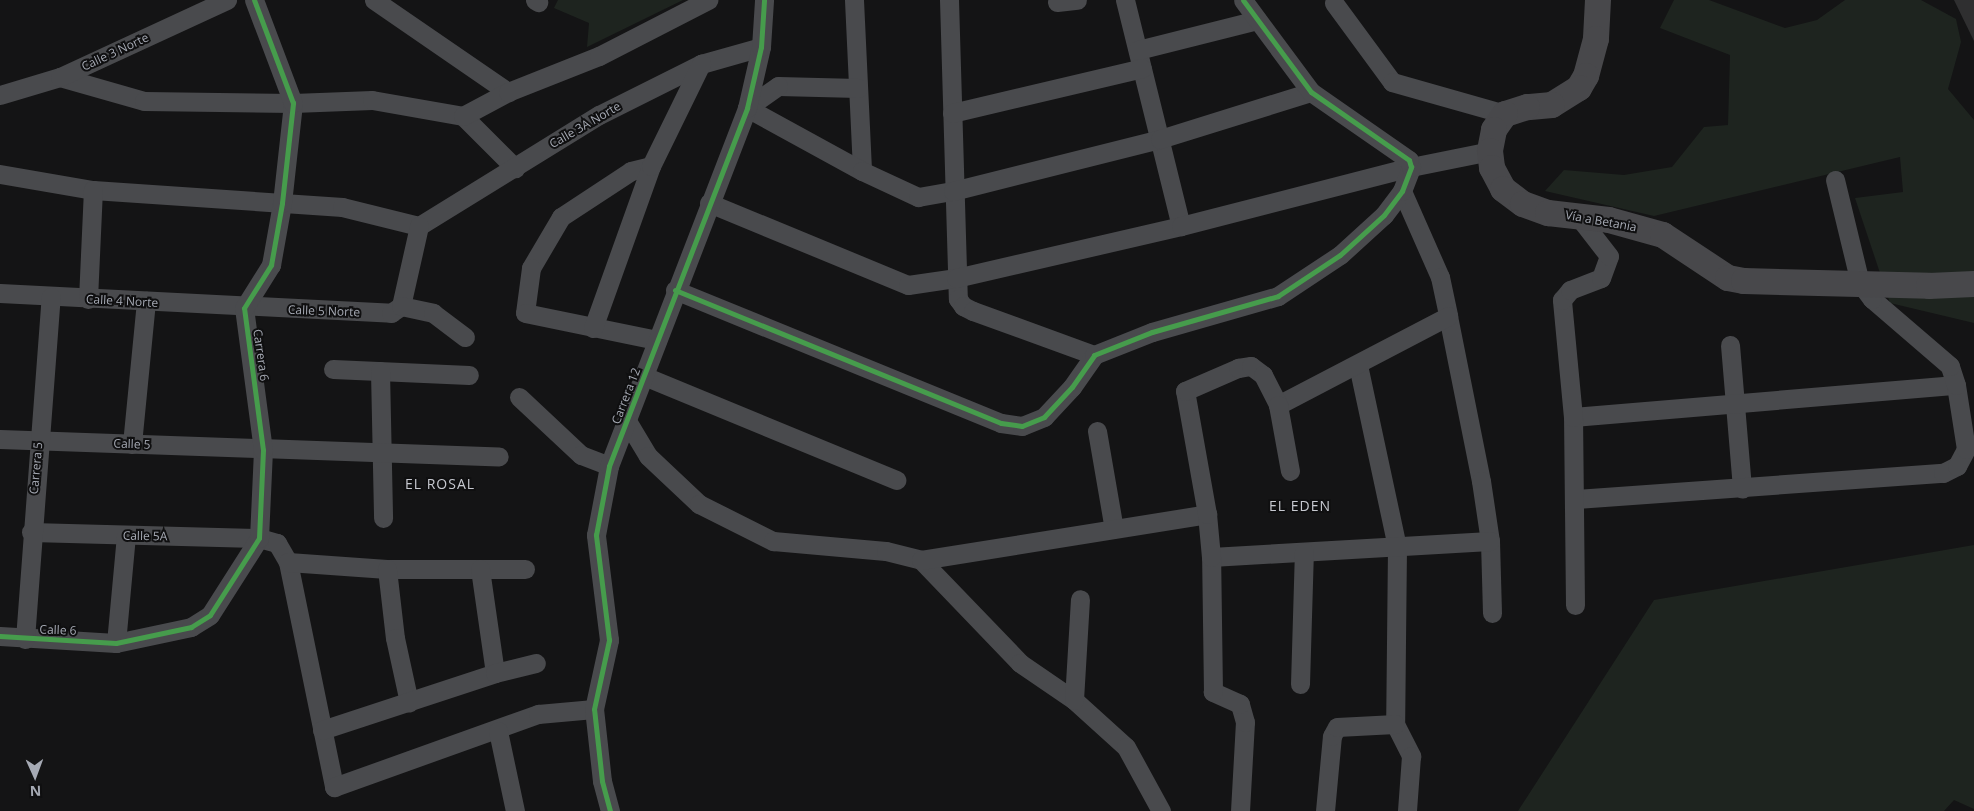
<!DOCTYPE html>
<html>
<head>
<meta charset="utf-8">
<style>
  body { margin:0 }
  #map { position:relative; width:1974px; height:811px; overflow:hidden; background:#141415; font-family:"Open Sans",sans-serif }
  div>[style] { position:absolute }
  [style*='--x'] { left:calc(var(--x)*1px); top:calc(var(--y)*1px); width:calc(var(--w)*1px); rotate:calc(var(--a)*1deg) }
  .green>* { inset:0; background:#1e241f }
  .building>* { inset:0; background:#2f2f30 }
  .street>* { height:19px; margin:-9.5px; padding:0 9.5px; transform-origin:9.5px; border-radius:9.5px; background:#494a4d }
  .secondary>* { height:26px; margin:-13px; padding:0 13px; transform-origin:13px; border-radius:13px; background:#48484b }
  .cycleway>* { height:5px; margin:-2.5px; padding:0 2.5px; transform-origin:2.5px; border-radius:2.5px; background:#469c4c }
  span { translate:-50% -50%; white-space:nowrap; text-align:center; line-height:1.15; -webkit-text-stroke:4px #0f0f10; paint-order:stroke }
  .street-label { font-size:12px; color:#a6aab4 }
  .neighbourhood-label { font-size:14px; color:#c7c9d0; letter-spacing:1px }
  .north { position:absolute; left:10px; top:751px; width:50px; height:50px; -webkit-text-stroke:4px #0f0f10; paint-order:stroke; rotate:178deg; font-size:14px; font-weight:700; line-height:20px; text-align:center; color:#a6aab4 }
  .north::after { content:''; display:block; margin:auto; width:18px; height:22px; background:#a6aab4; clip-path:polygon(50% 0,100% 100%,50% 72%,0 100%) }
</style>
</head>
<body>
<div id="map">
  <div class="green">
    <div style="clip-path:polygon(558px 0,683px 0,587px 47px,589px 23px,554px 8px)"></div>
    <div style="clip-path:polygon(1674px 0,1709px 0,1785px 28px,1817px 20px,1845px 0,1921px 0,1956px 19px,1961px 42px,1948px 89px,1974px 120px,1974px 323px,1890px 303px,1855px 198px,1903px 192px,1900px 157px,1654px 216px,1545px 191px,1564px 170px,1624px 175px,1672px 167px,1704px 127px,1728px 125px,1730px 55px,1660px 28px)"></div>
    <div style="clip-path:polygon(1974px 545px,1974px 809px,1954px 800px,1944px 811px,1518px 811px,1654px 600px)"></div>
  </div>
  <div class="building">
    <div style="clip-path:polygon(1954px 0,1974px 0,1974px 41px)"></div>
  </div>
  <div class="street">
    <div style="--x:374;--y:0;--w:163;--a:34.5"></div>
    <div style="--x:535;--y:0;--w:4;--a:34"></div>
    <div style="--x:854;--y:0;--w:171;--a:87.3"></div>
    <div style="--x:949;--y:0;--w:299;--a:88.3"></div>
    <div style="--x:958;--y:299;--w:9;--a:54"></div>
    <div style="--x:963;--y:306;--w:11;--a:27"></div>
    <div style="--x:973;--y:311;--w:129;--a:20"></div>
    <div style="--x:1125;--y:0;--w:233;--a:76.1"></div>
    <div style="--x:1057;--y:2;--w:20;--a:-6"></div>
    <div style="--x:1334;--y:3;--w:98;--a:53.7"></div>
    <div style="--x:1392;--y:82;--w:117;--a:15.8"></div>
    <div style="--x:1138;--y:50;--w:123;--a:-14.1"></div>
    <div style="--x:60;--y:77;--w:87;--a:15.9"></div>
    <div style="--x:144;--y:101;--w:149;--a:0.8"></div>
    <div style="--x:293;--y:103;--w:79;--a:-2.2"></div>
    <div style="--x:372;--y:100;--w:92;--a:10"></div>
    <div style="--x:463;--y:116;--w:74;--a:45"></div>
    <div style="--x:858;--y:88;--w:80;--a:-178.6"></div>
    <div style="--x:778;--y:86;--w:38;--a:145"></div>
    <div style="--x:747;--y:108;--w:131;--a:28.7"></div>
    <div style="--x:862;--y:171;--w:62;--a:24.9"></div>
    <div style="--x:918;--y:197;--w:36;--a:-10"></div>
    <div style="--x:953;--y:191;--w:213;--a:-14.1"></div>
    <div style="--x:1160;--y:139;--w:158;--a:-17.3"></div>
    <div style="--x:0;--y:95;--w:63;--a:-16.7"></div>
    <div style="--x:60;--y:77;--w:184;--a:-24.8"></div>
    <div style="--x:952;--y:113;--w:195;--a:-13.3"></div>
    <div style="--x:463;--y:116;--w:51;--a:-28.1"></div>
    <div style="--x:508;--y:92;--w:98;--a:-21.6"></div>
    <div style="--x:599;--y:56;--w:123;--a:-27.2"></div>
    <div style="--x:651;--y:166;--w:21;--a:166"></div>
    <div style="--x:631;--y:171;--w:84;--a:146.7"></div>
    <div style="--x:561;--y:217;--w:59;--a:120.5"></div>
    <div style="--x:531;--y:268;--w:45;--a:97.6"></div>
    <div style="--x:525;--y:313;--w:135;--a:11.6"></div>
    <div style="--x:0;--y:174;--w:94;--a:9.8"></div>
    <div style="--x:93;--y:190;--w:250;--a:3.9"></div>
    <div style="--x:342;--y:207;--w:79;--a:13.9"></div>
    <div style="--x:1402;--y:191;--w:94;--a:66.2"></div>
    <div style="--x:1440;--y:277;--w:40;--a:78"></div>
    <div style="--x:1448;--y:316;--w:168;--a:78.7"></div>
    <div style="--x:1481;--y:481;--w:61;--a:81.5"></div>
    <div style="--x:1490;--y:541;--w:72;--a:88.4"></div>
    <div style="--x:709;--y:203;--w:215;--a:22.4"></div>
    <div style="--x:908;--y:285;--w:49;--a:-8.3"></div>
    <div style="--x:956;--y:278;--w:231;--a:-13"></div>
    <div style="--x:1181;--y:226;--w:237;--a:-14.4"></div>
    <div style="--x:1411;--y:167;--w:81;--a:-11.4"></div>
    <div style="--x:419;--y:226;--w:211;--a:-31.7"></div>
    <div style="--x:599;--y:115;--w:114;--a:-26.6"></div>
    <div style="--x:701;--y:64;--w:62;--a:-15.8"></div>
    <div style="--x:675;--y:290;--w:352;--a:22.2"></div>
    <div style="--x:1001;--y:423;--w:21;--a:8"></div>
    <div style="--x:1022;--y:426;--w:24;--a:-22"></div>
    <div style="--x:1044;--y:417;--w:41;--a:-47"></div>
    <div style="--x:1072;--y:387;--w:39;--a:-55"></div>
    <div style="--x:1094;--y:355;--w:62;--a:-21.6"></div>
    <div style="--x:1152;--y:332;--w:131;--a:-15.9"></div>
    <div style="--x:1278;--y:296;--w:74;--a:-33.5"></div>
    <div style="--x:1340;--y:255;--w:59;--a:-42.3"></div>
    <div style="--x:1384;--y:215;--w:30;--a:-53"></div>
    <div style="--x:1402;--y:191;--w:26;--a:-69"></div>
    <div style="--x:1411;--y:167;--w:7;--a:-106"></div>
    <div style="--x:1409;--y:160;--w:119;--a:-145.2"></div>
    <div style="--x:1311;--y:92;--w:114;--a:-126.5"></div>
    <div style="--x:0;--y:293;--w:392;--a:2.9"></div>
    <div style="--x:391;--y:313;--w:12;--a:-35"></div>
    <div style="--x:401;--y:306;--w:82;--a:-77.3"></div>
    <div style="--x:88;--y:299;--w:109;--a:-87.4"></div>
    <div style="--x:401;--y:306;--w:33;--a:12"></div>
    <div style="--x:433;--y:313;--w:40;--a:37"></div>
    <div style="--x:593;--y:328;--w:172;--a:-70.3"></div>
    <div style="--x:651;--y:166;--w:114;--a:-63.9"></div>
    <div style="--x:1730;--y:345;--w:144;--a:85.2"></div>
    <div style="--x:1358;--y:365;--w:186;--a:77.9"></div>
    <div style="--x:1397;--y:547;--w:177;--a:90.6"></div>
    <div style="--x:1395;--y:724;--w:36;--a:63"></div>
    <div style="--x:1411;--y:756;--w:55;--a:94.2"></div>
    <div style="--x:333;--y:369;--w:136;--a:2.5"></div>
    <div style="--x:380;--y:371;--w:147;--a:88.8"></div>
    <div style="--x:644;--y:376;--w:273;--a:22.4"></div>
    <div style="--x:519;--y:397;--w:85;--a:43.1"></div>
    <div style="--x:581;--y:455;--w:30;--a:21"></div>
    <div style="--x:1278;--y:405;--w:192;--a:-27.6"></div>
    <div style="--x:1573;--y:417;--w:384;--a:-4.8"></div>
    <div style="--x:627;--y:421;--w:41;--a:59"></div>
    <div style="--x:648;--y:456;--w:70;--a:43.3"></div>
    <div style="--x:699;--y:504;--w:83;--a:26.6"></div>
    <div style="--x:773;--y:541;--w:113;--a:5.1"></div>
    <div style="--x:886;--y:551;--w:36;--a:14"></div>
    <div style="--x:921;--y:560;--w:143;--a:46.1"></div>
    <div style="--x:1020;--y:663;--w:65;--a:34.4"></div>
    <div style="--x:1074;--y:700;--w:70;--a:42.1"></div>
    <div style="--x:1126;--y:747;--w:73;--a:61.3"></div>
    <div style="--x:1097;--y:431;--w:99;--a:80.2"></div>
    <div style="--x:0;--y:439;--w:499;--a:2"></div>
    <div style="--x:132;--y:444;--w:144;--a:-84.4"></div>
    <div style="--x:1576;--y:499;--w:368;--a:-4.1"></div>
    <div style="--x:1943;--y:473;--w:16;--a:-27"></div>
    <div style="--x:1957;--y:466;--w:19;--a:-62"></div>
    <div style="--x:1966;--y:449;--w:65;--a:-98.9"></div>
    <div style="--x:1956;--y:385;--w:20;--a:-108"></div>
    <div style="--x:1950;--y:366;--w:103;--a:-139.3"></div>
    <div style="--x:1872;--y:299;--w:20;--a:-127"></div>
    <div style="--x:1860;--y:283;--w:106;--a:-103.6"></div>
    <div style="--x:31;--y:532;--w:228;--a:1.5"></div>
    <div style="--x:259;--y:538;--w:19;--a:16"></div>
    <div style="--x:277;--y:543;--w:22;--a:60"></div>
    <div style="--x:288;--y:562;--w:230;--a:78.4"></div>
    <div style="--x:334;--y:787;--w:217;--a:-19.7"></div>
    <div style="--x:538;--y:714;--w:56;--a:-5.1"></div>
    <div style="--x:1211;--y:557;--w:279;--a:-3.3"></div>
    <div style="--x:921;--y:560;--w:290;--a:-9.1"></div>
    <div style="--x:288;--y:562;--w:99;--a:4"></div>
    <div style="--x:387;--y:569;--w:138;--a:0"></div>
    <div style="--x:387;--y:569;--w:69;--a:83.4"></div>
    <div style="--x:395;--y:638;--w:66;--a:77.7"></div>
    <div style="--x:480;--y:569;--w:105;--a:81.8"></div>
    <div style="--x:1575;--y:605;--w:188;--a:-90.6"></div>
    <div style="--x:1573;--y:417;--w:118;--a:-95.4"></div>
    <div style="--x:1562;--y:300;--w:13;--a:-51"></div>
    <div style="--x:1570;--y:290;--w:33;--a:-21"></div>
    <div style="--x:1601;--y:278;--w:23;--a:-70"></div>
    <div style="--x:1609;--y:256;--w:51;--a:-127.8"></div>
    <div style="--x:0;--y:636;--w:116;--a:3.5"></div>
    <div style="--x:116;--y:643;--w:77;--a:-12"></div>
    <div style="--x:191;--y:627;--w:22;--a:-32"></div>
    <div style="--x:210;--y:615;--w:91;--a:-57.5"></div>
    <div style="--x:259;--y:538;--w:88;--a:-87.4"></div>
    <div style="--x:263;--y:450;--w:143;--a:-97.6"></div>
    <div style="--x:244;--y:308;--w:51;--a:-57.9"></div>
    <div style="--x:271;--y:265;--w:63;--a:-79.9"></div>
    <div style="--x:282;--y:203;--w:101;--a:-83.7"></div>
    <div style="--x:293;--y:103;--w:110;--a:-110.7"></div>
    <div style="--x:25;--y:639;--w:343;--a:-85.7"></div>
    <div style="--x:116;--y:643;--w:107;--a:-84.7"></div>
    <div style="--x:1300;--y:684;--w:132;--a:-88.3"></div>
    <div style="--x:1074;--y:700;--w:101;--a:-86.6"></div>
    <div style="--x:322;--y:730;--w:182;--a:-18.2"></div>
    <div style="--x:495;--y:673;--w:42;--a:-13.7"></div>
    <div style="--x:498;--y:731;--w:82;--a:78"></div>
    <div style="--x:610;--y:811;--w:31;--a:-105"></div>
    <div style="--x:602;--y:781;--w:72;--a:-96.3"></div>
    <div style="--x:594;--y:709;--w:71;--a:-77.7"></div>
    <div style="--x:609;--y:640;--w:106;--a:-97.1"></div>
    <div style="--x:596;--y:535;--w:70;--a:-79.3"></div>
    <div style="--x:609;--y:466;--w:384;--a:-68.9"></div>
    <div style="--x:747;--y:108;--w:63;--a:-77.1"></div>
    <div style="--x:761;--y:47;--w:47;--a:-86.3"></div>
    <div style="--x:1240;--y:811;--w:89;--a:-86.8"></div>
    <div style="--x:1245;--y:722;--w:19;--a:-106"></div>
    <div style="--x:1240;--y:704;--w:30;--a:-156"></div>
    <div style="--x:1213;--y:692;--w:135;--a:-90.8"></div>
    <div style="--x:1211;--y:557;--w:43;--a:-95.3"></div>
    <div style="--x:1207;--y:514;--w:125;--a:-100.1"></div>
    <div style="--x:1185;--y:391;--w:58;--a:-23.5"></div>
    <div style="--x:1238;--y:368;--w:13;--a:-9"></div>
    <div style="--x:1251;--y:366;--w:15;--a:37"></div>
    <div style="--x:1263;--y:375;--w:34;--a:63"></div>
    <div style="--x:1278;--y:405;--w:67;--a:79.7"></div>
    <div style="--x:1325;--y:811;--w:75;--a:-84.7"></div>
    <div style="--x:1332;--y:736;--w:10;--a:-61"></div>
    <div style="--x:1337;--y:727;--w:58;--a:-3"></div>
  </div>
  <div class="secondary">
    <div style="--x:1598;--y:0;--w:39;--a:93"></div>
    <div style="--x:1596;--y:39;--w:38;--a:105"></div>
    <div style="--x:1586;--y:76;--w:14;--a:120"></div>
    <div style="--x:1579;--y:88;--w:32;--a:148"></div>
    <div style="--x:1552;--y:105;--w:25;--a:175"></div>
    <div style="--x:1527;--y:107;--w:23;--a:162"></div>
    <div style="--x:1505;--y:114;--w:19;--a:125"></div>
    <div style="--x:1494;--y:130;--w:21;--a:101"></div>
    <div style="--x:1490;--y:151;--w:17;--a:83"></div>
    <div style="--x:1492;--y:168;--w:24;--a:62"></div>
    <div style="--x:1503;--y:189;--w:25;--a:37"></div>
    <div style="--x:1523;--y:204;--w:27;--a:20"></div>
    <div style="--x:1548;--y:213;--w:61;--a:6.5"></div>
    <div style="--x:1609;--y:220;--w:56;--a:15.5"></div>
    <div style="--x:1663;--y:235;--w:78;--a:33.5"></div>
    <div style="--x:1728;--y:278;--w:16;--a:11"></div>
    <div style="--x:1744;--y:281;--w:185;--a:1.5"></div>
    <div style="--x:1929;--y:286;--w:45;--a:-2.5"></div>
  </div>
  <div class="cycleway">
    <div style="--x:675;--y:290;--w:352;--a:22.2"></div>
    <div style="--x:1001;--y:423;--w:21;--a:8"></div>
    <div style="--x:1022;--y:426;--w:24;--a:-22"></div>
    <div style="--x:1044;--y:417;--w:41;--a:-47"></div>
    <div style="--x:1072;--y:387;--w:39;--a:-55"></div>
    <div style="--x:1094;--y:355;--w:62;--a:-21.6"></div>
    <div style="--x:1152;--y:332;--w:131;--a:-15.9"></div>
    <div style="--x:1278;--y:296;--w:74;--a:-33.5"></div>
    <div style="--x:1340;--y:255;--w:59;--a:-42.3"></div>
    <div style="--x:1384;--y:215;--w:30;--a:-53"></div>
    <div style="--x:1402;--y:191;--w:26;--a:-69"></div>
    <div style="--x:1411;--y:167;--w:7;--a:-106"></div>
    <div style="--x:1409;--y:160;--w:119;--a:-145.2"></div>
    <div style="--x:1311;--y:92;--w:114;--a:-126.5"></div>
    <div style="--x:0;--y:636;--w:116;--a:3.5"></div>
    <div style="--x:116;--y:643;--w:77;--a:-12"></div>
    <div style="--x:191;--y:627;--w:22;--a:-32"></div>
    <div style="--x:210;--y:615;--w:91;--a:-57.5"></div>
    <div style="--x:259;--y:538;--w:88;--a:-87.4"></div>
    <div style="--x:263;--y:450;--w:143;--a:-97.6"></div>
    <div style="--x:244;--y:308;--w:51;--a:-57.9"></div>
    <div style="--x:271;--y:265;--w:63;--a:-79.9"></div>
    <div style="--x:282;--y:203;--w:101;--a:-83.7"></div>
    <div style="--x:293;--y:103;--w:110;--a:-110.7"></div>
    <div style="--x:610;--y:811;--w:31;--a:-105"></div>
    <div style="--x:602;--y:781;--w:72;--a:-96.3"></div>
    <div style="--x:594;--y:709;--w:71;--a:-77.7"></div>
    <div style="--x:609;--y:640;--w:106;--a:-97.1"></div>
    <div style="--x:596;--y:535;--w:70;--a:-79.3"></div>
    <div style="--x:609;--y:466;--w:384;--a:-68.9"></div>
    <div style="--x:747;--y:108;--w:63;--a:-77.1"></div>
    <div style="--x:761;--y:47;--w:47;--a:-86.3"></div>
  </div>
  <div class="street-label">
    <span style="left:115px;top:52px;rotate:-25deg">Calle 3 Norte</span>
    <span style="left:585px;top:125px;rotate:-30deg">Calle 3A Norte</span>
    <span style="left:1601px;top:221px;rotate:10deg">Vía a Betania</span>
    <span style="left:122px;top:301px;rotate:3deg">Calle 4 Norte</span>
    <span style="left:324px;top:311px;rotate:2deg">Calle 5 Norte</span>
    <span style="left:261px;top:355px;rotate:82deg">Carrera 6</span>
    <span style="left:626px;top:396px;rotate:-69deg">Carrera 12</span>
    <span style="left:132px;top:444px;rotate:2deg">Calle 5</span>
    <span style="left:36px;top:468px;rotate:-85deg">Carrera 5</span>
    <span style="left:145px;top:536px;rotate:1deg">Calle 5A</span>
    <span style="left:58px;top:630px;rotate:2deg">Calle 6</span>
  </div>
  <div class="neighbourhood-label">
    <span style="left:440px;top:484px">EL ROSAL</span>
    <span style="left:1300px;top:506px">EL EDEN</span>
  </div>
  <div class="north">N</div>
</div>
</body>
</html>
